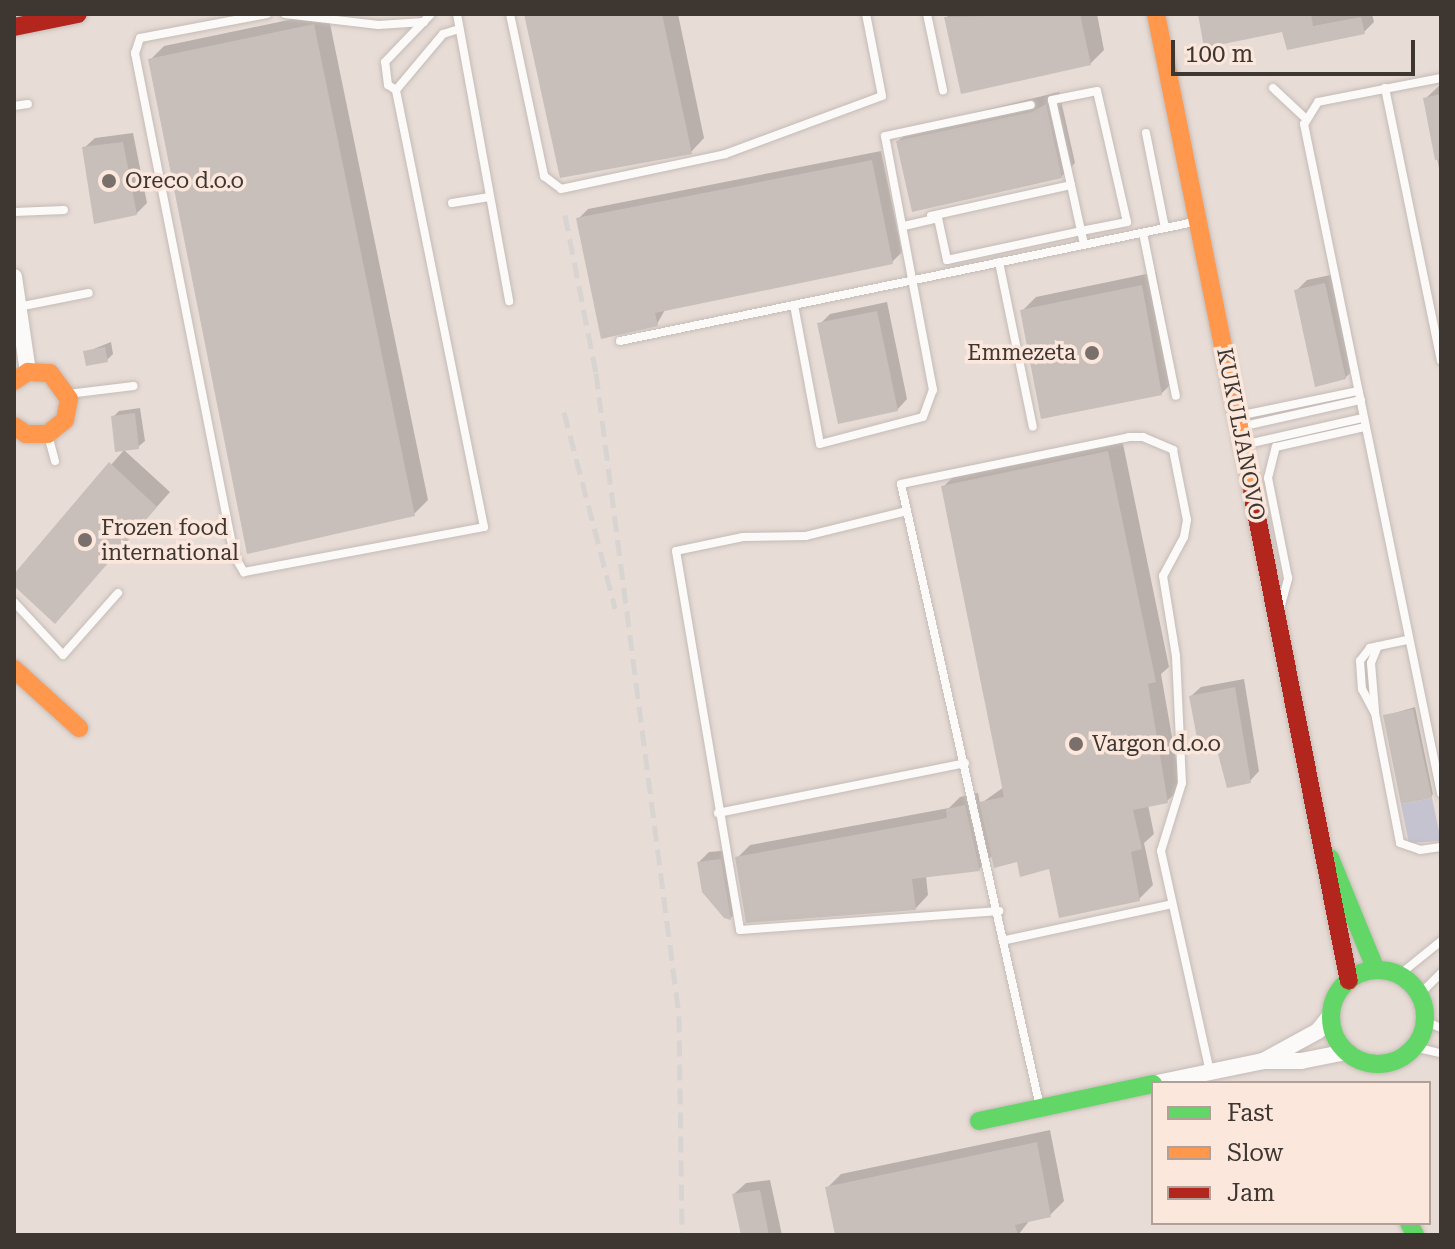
<!DOCTYPE html>
<html>
<head>
<meta charset="utf-8">
<style>
  body { margin:0 }
  #map { position:relative; width:1455px; height:1249px; overflow:hidden; background:#e8dcd6; font-family:"Roboto Serif",serif }
  div>[style] { position:absolute }
  [style*='--x'] { left:calc(var(--x)*1px); top:calc(var(--y)*1px); width:calc(var(--w)*1px); rotate:calc(var(--a)*1deg) }
  .green>* { inset:0; background:#c6c3d0 }
  .shadow>* { inset:0; background:#0003 }
  .building>* { inset:0; background:#c8bfba }
  .roads { filter:drop-shadow(0 0 2px #c4bbb6) drop-shadow(0 0 2px #c4bbb6) }
  .lane>* { height:8px; margin:-4px; padding:0 4px; transform-origin:4px; border-radius:4px; background:#fcfaf9 }
  .street>* { height:16px; margin:-8px; padding:0 8px; transform-origin:8px; border-radius:8px; background:#fcfaf9 }
  .fast>* { height:18px; margin:-9px; padding:0 9px; transform-origin:9px; border-radius:9px; background:#63d668 }
  .fast>.ring { margin:-9px; padding:0; box-sizing:content-box; background:none; border:18px solid #63d668; border-radius:50% }
  .slow>* { height:18px; margin:-9px; padding:0 9px; transform-origin:9px; border-radius:9px; background:#ff974d }
  .jam>* { height:18px; margin:-9px; padding:0 9px; transform-origin:9px; border-radius:9px; background:#b3261e }
  .rail>* { height:5px; margin-top:-2.5px; transform-origin:0; background:repeating-linear-gradient(90deg,#d7d4d2 0 16px,transparent 0 24px) }
  .dots>* { width:22px; height:22px; translate:-50% -50%; box-sizing:border-box; border:4px solid #fce7dc; border-radius:50% }
  span { translate:-50% -50%; white-space:nowrap; text-align:center; line-height:1.15; -webkit-text-stroke:7px #fce7dc; paint-order:stroke }
  .poi-label { font-size:22px; color:#3e3631 }
  .left { translate:0 -50%; text-align:left }
  .right { translate:-100% -50%; text-align:right }
  .street-label { font-size:22px; color:#3e3631 }
  .frame { position:absolute; inset:0; border:16px solid #3e3631; pointer-events:none }
  .legend { position:absolute; left:1151px; top:1081px; width:280px; height:144px; box-sizing:border-box; background:#fce7dc; border:2px solid #b0a098; margin:0; padding:10px 14px; list-style:none; font-size:24px; color:#3e3631 }
  .legend li { display:flex; align-items:center; gap:16px; height:40px }
  .legend b { width:40px; border:2px solid #b0a098 }
  .scale { position:absolute; left:1171px; top:40px; width:244px; height:36px; box-sizing:border-box; border:4px solid #3e3631; border-top:0; padding-left:10px; font-size:24px; line-height:28px; white-space:nowrap; color:#3e3631; -webkit-text-stroke:6px #fce7dc; paint-order:stroke }
</style>
</head>
<body>
<div id="map">
  <div class="green">
    <div style="clip-path:polygon(1432px 798px,1441px 841px,1409px 843px,1401px 804px)"></div>
  </div>
  <div class="shadow">
    <div style="clip-path:polygon(317px 14px,328px 14px,428px 500px,414px 514px,150px 60px,164px 46px)"></div>
    <div style="clip-path:polygon(526px 14px,678px 14px,704px 138px,691px 152px)"></div>
    <div style="clip-path:polygon(950px 14px,1097px 14px,1104px 50px,1090px 64px,946px 18px)"></div>
    <div style="clip-path:polygon(1199px 14px,1372px 14px,1374px 22px,1364px 32px,1283px 30px)"></div>
    <div style="clip-path:polygon(1441px 84px,1441px 178px,1425px 99px)"></div>
    <div style="clip-path:polygon(1059px 92px,1075px 163px,1061px 177px,898px 141px,912px 128px)"></div>
    <div style="clip-path:polygon(133px 133px,147px 203px,136px 214px,84px 148px,95px 138px)"></div>
    <div style="clip-path:polygon(881px 151px,902px 252px,892px 262px,666px 308px,657px 324px,578px 219px,588px 209px)"></div>
    <div style="clip-path:polygon(1156px 272px,1175px 380px,1161px 394px,1023px 310px,1036px 297px)"></div>
    <div style="clip-path:polygon(1335px 274px,1356px 367px,1345px 378px,1297px 290px,1307px 280px)"></div>
    <div style="clip-path:polygon(887px 302px,907px 399px,897px 410px,820px 324px,830px 314px)"></div>
    <div style="clip-path:polygon(111px 342px,113px 354px,107px 360px,86px 352px)"></div>
    <div style="clip-path:polygon(140px 408px,145px 441px,138px 447px,113px 417px,119px 411px)"></div>
    <div style="clip-path:polygon(1122px 439px,1169px 667px,1161px 674px,1181px 788px,1167px 801px,1148px 805px,1154px 834px,1144px 843px,1153px 885px,1139px 899px,1050px 866px,993px 855px,979px 869px,926px 876px,928px 895px,916px 908px,737px 858px,750px 845px,949px 808px,960px 797px,978px 793px,980px 804px,1004px 787px,943px 487px,957px 473px)"></div>
    <div style="clip-path:polygon(124px 450px,170px 492px,68px 607px,14px 583px,14px 577px)"></div>
    <div style="clip-path:polygon(1244px 679px,1259px 771px,1250px 781px,1218px 747px,1191px 696px,1201px 687px)"></div>
    <div style="clip-path:polygon(1415px 707px,1433px 794px,1431px 797px,1385px 716px)"></div>
    <div style="clip-path:polygon(731px 850px,740px 908px,731px 918px,699px 862px,709px 852px)"></div>
    <div style="clip-path:polygon(1050px 1130px,1064px 1201px,1050px 1215px,1030px 1220px,1018px 1235px,837px 1235px,827px 1188px,841px 1174px)"></div>
    <div style="clip-path:polygon(770px 1180px,782px 1235px,743px 1235px,734px 1194px,746px 1183px)"></div>
  </div>
  <div class="building">
    <div style="clip-path:polygon(524px 14px,662px 14px,692px 154px,560px 178px)"></div>
    <div style="clip-path:polygon(1080px 14px,1091px 65px,961px 94px,944px 17px)"></div>
    <div style="clip-path:polygon(1198px 14px,1311px 14px,1313px 26px,1361px 17px,1365px 34px,1287px 50px,1282px 32px,1204px 48px)"></div>
    <div style="clip-path:polygon(314px 24px,415px 516px,247px 554px,148px 59px)"></div>
    <div style="clip-path:polygon(1441px 94px,1441px 159px,1435px 160px,1423px 98px)"></div>
    <div style="clip-path:polygon(1046px 104px,1062px 178px,912px 212px,896px 141px,1032px 112px)"></div>
    <div style="clip-path:polygon(123px 142px,137px 215px,94px 224px,82px 147px)"></div>
    <div style="clip-path:polygon(872px 160px,893px 264px,655px 313px,658px 326px,601px 339px,576px 218px)"></div>
    <div style="clip-path:polygon(1325px 283px,1346px 379px,1315px 387px,1294px 290px)"></div>
    <div style="clip-path:polygon(1142px 285px,1162px 395px,1041px 419px,1020px 310px)"></div>
    <div style="clip-path:polygon(877px 311px,898px 411px,838px 424px,817px 323px)"></div>
    <div style="clip-path:polygon(105px 347px,108px 362px,86px 366px,83px 351px)"></div>
    <div style="clip-path:polygon(135px 413px,139px 449px,115px 452px,111px 416px)"></div>
    <div style="clip-path:polygon(1108px 451px,1156px 682px,1148px 684px,1168px 803px,1133px 810px,1142px 849px,1131px 852px,1140px 901px,1059px 918px,1049px 869px,1020px 877px,1017px 862px,994px 868px,979px 802px,1004px 797px,941px 486px)"></div>
    <div style="clip-path:polygon(109px 462px,157px 507px,55px 624px,14px 586px,14px 574px)"></div>
    <div style="clip-path:polygon(1235px 687px,1251px 783px,1227px 788px,1217px 750px,1200px 754px,1189px 696px)"></div>
    <div style="clip-path:polygon(1413px 709px,1432px 798px,1401px 804px,1383px 715px)"></div>
    <div style="clip-path:polygon(965px 805px,980px 871px,912px 879px,916px 910px,746px 923px,735px 857px,947px 818px,946px 809px)"></div>
    <div style="clip-path:polygon(721px 859px,731px 920px,724px 918px,702px 892px,697px 862px)"></div>
    <div style="clip-path:polygon(1037px 1142px,1051px 1217px,1015px 1225px,1018px 1235px,835px 1235px,825px 1187px)"></div>
    <div style="clip-path:polygon(760px 1190px,769px 1235px,741px 1235px,732px 1194px)"></div>
  </div>
  <div class="roads">
    <div class="lane">
      <div style="--x:267;--y:14;--w:129;--a:169.3"></div>
      <div style="--x:140;--y:38;--w:16;--a:108"></div>
      <div style="--x:135;--y:53;--w:512;--a:78.84"></div>
      <div style="--x:234;--y:555;--w:20;--a:60"></div>
      <div style="--x:244;--y:572;--w:244;--a:-10.6"></div>
      <div style="--x:484;--y:527;--w:446;--a:-101.4"></div>
      <div style="--x:396;--y:90;--w:9;--a:-148"></div>
      <div style="--x:388;--y:85;--w:23;--a:-97"></div>
      <div style="--x:385;--y:62;--w:66;--a:-46.2"></div>
      <div style="--x:285;--y:14;--w:94;--a:6.7"></div>
      <div style="--x:378;--y:25;--w:46;--a:-3.7"></div>
      <div style="--x:457;--y:14;--w:292;--a:79.7"></div>
      <div style="--x:510;--y:14;--w:166;--a:78.1"></div>
      <div style="--x:544;--y:176;--w:21;--a:37"></div>
      <div style="--x:561;--y:189;--w:168;--a:-12"></div>
      <div style="--x:725;--y:154;--w:167;--a:-20.3"></div>
      <div style="--x:882;--y:96;--w:84;--a:-101"></div>
      <div style="--x:927;--y:14;--w:78;--a:78.1"></div>
      <div style="--x:1441;--y:78;--w:125;--a:169"></div>
      <div style="--x:1318;--y:102;--w:26;--a:122"></div>
      <div style="--x:1304;--y:124;--w:683;--a:78.43"></div>
      <div style="--x:1273;--y:88;--w:42;--a:43.1"></div>
      <div style="--x:1385;--y:88;--w:278;--a:78.4"></div>
      <div style="--x:396;--y:90;--w:73;--a:-50"></div>
      <div style="--x:443;--y:34;--w:17;--a:-17"></div>
      <div style="--x:14;--y:106;--w:14;--a:-8"></div>
      <div style="--x:1146;--y:133;--w:97;--a:78.7"></div>
      <div style="--x:452;--y:203;--w:38;--a:-9"></div>
      <div style="--x:14;--y:212;--w:50;--a:-2.3"></div>
      <div style="--x:931;--y:216;--w:143;--a:-12.5"></div>
      <div style="--x:904;--y:226;--w:35;--a:-13"></div>
      <div style="--x:938;--y:218;--w:43;--a:77.9"></div>
      <div style="--x:947;--y:260;--w:137;--a:-12.2"></div>
      <div style="--x:1081;--y:231;--w:47;--a:-11.1"></div>
      <div style="--x:1127;--y:222;--w:134;--a:-102.9"></div>
      <div style="--x:1097;--y:91;--w:46;--a:168.7"></div>
      <div style="--x:1052;--y:100;--w:87;--a:77.4"></div>
      <div style="--x:1071;--y:185;--w:47;--a:77.7"></div>
      <div style="--x:1081;--y:231;--w:13;--a:77"></div>
      <div style="--x:1143;--y:233;--w:166;--a:78.6"></div>
      <div style="--x:999;--y:262;--w:168;--a:78.4"></div>
      <div style="--x:794;--y:305;--w:141;--a:79.4"></div>
      <div style="--x:820;--y:444;--w:106;--a:-14.7"></div>
      <div style="--x:923;--y:417;--w:29;--a:-70"></div>
      <div style="--x:933;--y:390;--w:258;--a:-100.7"></div>
      <div style="--x:885;--y:136;--w:149;--a:-12"></div>
      <div style="--x:18;--y:307;--w:72;--a:-11.2"></div>
      <div style="--x:620;--y:341;--w:586;--a:-11.71"></div>
      <div style="--x:68;--y:394;--w:66;--a:-6.9"></div>
      <div style="--x:1238;--y:416;--w:123;--a:-11.8"></div>
      <div style="--x:1240;--y:427;--w:124;--a:-12.6"></div>
      <div style="--x:48;--y:435;--w:27;--a:75"></div>
      <div style="--x:1243;--y:445;--w:123;--a:-12.7"></div>
      <div style="--x:907;--y:511;--w:104;--a:166.1"></div>
      <div style="--x:806;--y:536;--w:63;--a:179.1"></div>
      <div style="--x:743;--y:537;--w:68;--a:168.2"></div>
      <div style="--x:676;--y:551;--w:384;--a:80.4"></div>
      <div style="--x:740;--y:930;--w:260;--a:-4.2"></div>
      <div style="--x:14;--y:602;--w:72;--a:47.2"></div>
      <div style="--x:63;--y:655;--w:83;--a:-48.4"></div>
      <div style="--x:1281;--y:605;--w:28;--a:-75"></div>
      <div style="--x:1288;--y:578;--w:102;--a:-101.3"></div>
      <div style="--x:1268;--y:478;--w:32;--a:-76"></div>
      <div style="--x:1276;--y:447;--w:91;--a:-12.7"></div>
      <div style="--x:1407;--y:640;--w:38;--a:168"></div>
      <div style="--x:1370;--y:648;--w:16;--a:128"></div>
      <div style="--x:1360;--y:661;--w:28;--a:86"></div>
      <div style="--x:1362;--y:689;--w:27;--a:62"></div>
      <div style="--x:1375;--y:713;--w:132;--a:79.1"></div>
      <div style="--x:1400;--y:843;--w:21;--a:19"></div>
      <div style="--x:1420;--y:850;--w:21;--a:-8"></div>
      <div style="--x:1375;--y:711;--w:48;--a:-94.8"></div>
      <div style="--x:1371;--y:663;--w:18;--a:-68"></div>
      <div style="--x:718;--y:813;--w:252;--a:-11.4"></div>
      <div style="--x:1006;--y:940;--w:170;--a:-12.2"></div>
      <div style="--x:1399;--y:975;--w:54;--a:-39"></div>
      <div style="--x:1419;--y:995;--w:31;--a:-45"></div>
      <div style="--x:1425;--y:1021;--w:17;--a:24"></div>
      <div style="--x:1414;--y:1047;--w:28;--a:13"></div>
      <div style="--x:1040;--y:1107;--w:638;--a:-102.58"></div>
      <div style="--x:901;--y:484;--w:233;--a:-11.6"></div>
      <div style="--x:1129;--y:437;--w:14;--a:0"></div>
      <div style="--x:1143;--y:437;--w:33;--a:23"></div>
      <div style="--x:1173;--y:450;--w:71;--a:78.7"></div>
      <div style="--x:1187;--y:520;--w:17;--a:100"></div>
      <div style="--x:1184;--y:537;--w:44;--a:118.3"></div>
      <div style="--x:1163;--y:576;--w:81;--a:80.8"></div>
      <div style="--x:1176;--y:656;--w:127;--a:87.3"></div>
      <div style="--x:1182;--y:783;--w:71;--a:107.2"></div>
      <div style="--x:1161;--y:851;--w:226;--a:77.5"></div>
    </div>
    <div class="street">
      <div style="--x:14;--y:277;--w:96;--a:81.6"></div>
      <div style="--x:1330;--y:1016;--w:19;--a:129"></div>
      <div style="--x:1318;--y:1031;--w:63;--a:151.4"></div>
      <div style="--x:1263;--y:1061;--w:38;--a:0"></div>
      <div style="--x:1301;--y:1061;--w:46;--a:-11.3"></div>
      <div style="--x:1157;--y:1083;--w:108;--a:-11.7"></div>
    </div>
    <div class="fast">
      <div style="--x:1330;--y:858;--w:121;--a:67.7"></div>
      <div class="ring" style="left:1331px;top:970px;width:76px;height:76px"></div>
      <div style="--x:979;--y:1121;--w:178;--a:-12"></div>
      <div style="--x:1409;--y:1223;--w:13;--a:63"></div>
    </div>
    <div class="slow">
      <div style="--x:1156;--y:14;--w:488;--a:78.6"></div>
      <div style="--x:14;--y:381;--w:17;--a:-33"></div>
      <div style="--x:28;--y:372;--w:22;--a:3"></div>
      <div style="--x:50;--y:373;--w:32;--a:54"></div>
      <div style="--x:69;--y:399;--w:21;--a:101"></div>
      <div style="--x:65;--y:420;--w:22;--a:141"></div>
      <div style="--x:48;--y:434;--w:22;--a:180"></div>
      <div style="--x:26;--y:434;--w:14;--a:-146"></div>
      <div style="--x:14;--y:669;--w:88;--a:42.2"></div>
    </div>
    <div class="jam">
      <div style="--x:14;--y:27;--w:65;--a:-11.5"></div>
      <div style="--x:1252;--y:492;--w:498;--a:78.8"></div>
    </div>
  </div>
  <div class="rail">
    <div style="--x:565;--y:215;--w:161;--a:78.9"></div>
    <div style="--x:596;--y:373;--w:648;--a:82.64"></div>
    <div style="--x:679;--y:1016;--w:219;--a:89.2"></div>
    <div style="--x:564;--y:412;--w:203;--a:75.4"></div>
  </div>
  <div class="dots">
    <div style="left:109px;top:181px;background:#7a706b"></div>
    <div style="left:1092px;top:353px;background:#7a706b"></div>
    <div style="left:85px;top:540px;background:#7a706b"></div>
    <div style="left:1076px;top:744px;background:#7a706b"></div>
  </div>
  <div class="poi-label">
    <span class="left" style="left:125px;top:181px">Oreco d.o.o</span>
    <span class="right" style="left:1076px;top:353px">Emmezeta</span>
    <span class="left" style="left:101px;top:540px">Frozen food<br>international</span>
    <span class="left" style="left:1092px;top:744px">Vargon d.o.o</span>
  </div>
  <div class="street-label">
    <span style="left:1241px;top:434px;rotate:79deg">KUKULJANOVO</span>
  </div>
  <div class="frame"></div>
  <ul class="legend">
  <li><b style="height:10px;background:#63d668"></b>Fast</li>
  <li><b style="height:10px;background:#ff974d"></b>Slow</li>
  <li><b style="height:10px;background:#b3261e"></b>Jam</li>
  </ul>
  <div class="scale">100 m</div>
</div>
</body>
</html>
